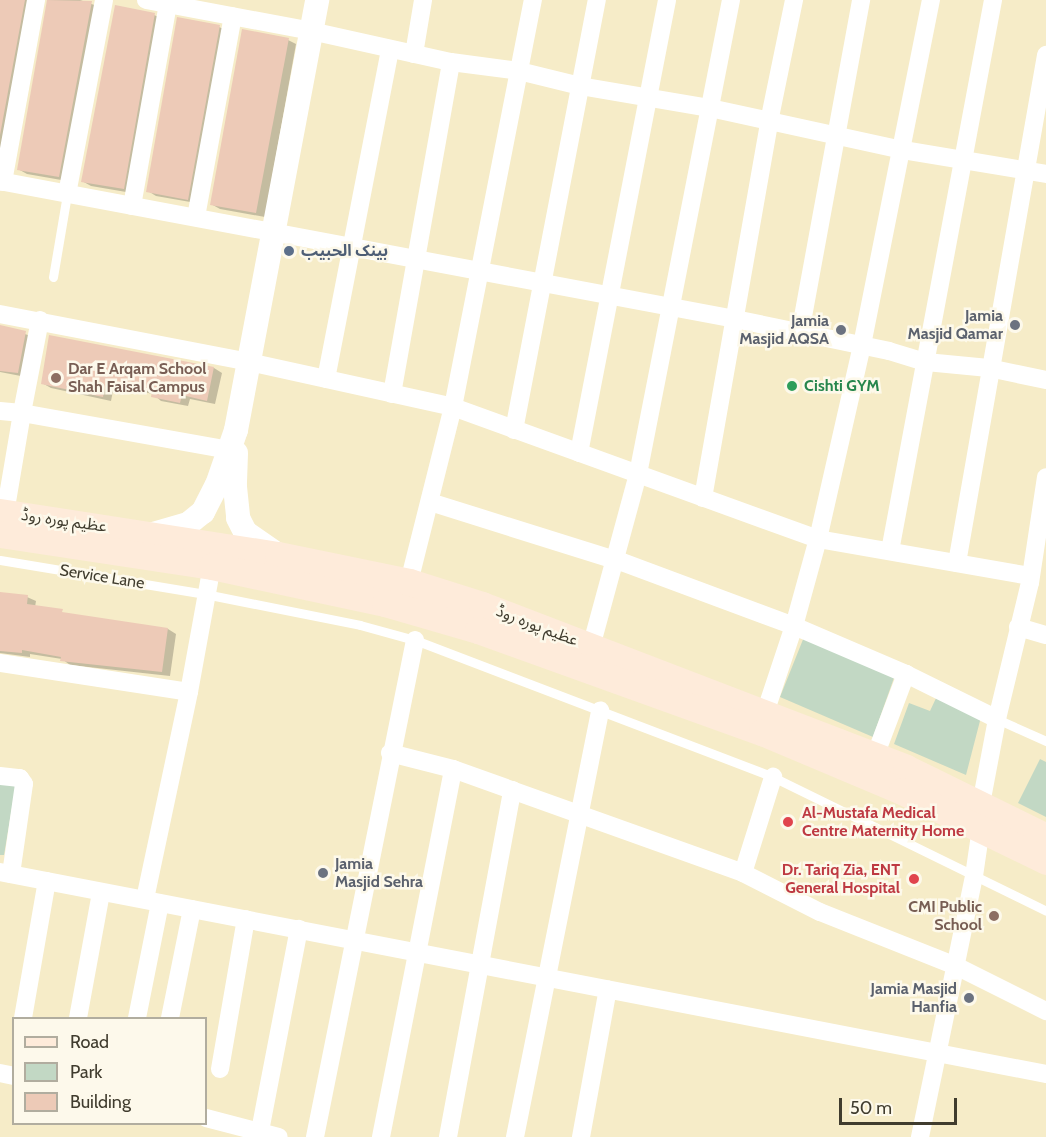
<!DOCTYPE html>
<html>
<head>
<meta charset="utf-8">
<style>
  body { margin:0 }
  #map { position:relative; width:1046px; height:1137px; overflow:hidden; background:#f6ecc8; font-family:Cabin,"Noto Sans Arabic",sans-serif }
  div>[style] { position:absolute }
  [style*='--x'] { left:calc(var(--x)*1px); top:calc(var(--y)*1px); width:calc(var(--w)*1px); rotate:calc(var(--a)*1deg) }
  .green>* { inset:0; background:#c2d8c4 }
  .shadow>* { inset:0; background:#0003 }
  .building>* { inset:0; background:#edcab7 }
  .service>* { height:9px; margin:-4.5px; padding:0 4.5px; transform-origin:4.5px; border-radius:4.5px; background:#fff }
  .minor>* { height:18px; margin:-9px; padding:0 9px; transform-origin:9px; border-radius:9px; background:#fff }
  .tertiary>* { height:24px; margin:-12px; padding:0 12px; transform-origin:12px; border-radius:12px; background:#fff }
  .secondary>* { height:27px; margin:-13.5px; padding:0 13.5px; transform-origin:13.5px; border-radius:13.5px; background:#feebda }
  .dots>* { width:16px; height:16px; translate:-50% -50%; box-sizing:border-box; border:3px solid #fdf9eb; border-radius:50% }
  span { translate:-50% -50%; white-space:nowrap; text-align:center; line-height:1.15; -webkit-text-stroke:5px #fdf9eb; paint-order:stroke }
  .service-label { font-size:16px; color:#4e5e75; font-weight:700 }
  .left { translate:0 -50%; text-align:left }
  .worship-label { font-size:16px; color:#5b616d; font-weight:700 }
  .right { translate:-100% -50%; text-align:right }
  .education-label { font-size:16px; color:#785e54; font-weight:700 }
  .leisure-label { font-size:16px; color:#27864d; font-weight:700 }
  .street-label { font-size:16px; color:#403c2e }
  .health-label { font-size:16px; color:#be3a42; font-weight:700 }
  .legend { position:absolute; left:12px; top:1017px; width:195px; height:108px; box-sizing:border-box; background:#fdf9eb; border:2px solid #b1ad9f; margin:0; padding:8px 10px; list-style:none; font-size:18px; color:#403c2e }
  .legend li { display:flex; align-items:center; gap:12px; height:30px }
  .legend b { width:30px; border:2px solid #b1ad9f }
  .scale { position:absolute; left:839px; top:1098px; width:118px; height:27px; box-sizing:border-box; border:3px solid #403c2e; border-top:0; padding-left:8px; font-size:18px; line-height:21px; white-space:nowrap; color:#403c2e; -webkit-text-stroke:4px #fdf9eb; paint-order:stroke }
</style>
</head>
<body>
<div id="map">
  <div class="green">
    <div style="clip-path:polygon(804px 637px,895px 675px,873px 737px,780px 697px)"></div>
    <div style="clip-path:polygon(937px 696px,981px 717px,966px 775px,894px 744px,909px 703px,930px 711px)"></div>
    <div style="clip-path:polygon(1040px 759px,1046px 762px,1046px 817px,1018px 803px)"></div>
    <div style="clip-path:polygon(0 782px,16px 784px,4px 855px,0 855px)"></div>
  </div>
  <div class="shadow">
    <div style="clip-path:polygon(0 0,35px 0,0 168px)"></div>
    <div style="clip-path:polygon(48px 0,80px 0,100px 7px,67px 181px,27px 174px,18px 169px)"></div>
    <div style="clip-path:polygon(154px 15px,163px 19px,132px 193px,91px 186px,82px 181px)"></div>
    <div style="clip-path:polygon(219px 27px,228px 31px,196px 203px,156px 196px,148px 191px)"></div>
    <div style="clip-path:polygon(288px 40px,296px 44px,265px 217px,220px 209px,211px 204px)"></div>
    <div style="clip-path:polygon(0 326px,34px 337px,26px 377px,0 372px)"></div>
    <div style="clip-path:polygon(50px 337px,214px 368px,222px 373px,215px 404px,190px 399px,188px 406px,161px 401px,153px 394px,114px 386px,111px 401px,51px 388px,42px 383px)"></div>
    <div style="clip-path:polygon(0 593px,27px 597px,36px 601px,35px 607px,68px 615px,168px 629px,176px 634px,170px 676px,70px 665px,62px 659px,30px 654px,30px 657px,0 653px)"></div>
  </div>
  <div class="building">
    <div style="clip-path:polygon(0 0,25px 0,0 135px)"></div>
    <div style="clip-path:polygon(47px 0,92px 1px,59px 177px,17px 170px)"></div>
    <div style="clip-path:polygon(115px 5px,155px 13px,124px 189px,81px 182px)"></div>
    <div style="clip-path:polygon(177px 17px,220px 25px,188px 200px,146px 192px)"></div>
    <div style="clip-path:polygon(242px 29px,289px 38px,256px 213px,210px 205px)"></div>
    <div style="clip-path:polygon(0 325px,26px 331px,18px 373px,0 371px)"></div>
    <div style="clip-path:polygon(49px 335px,214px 367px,207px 401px,182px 395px,180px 403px,151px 397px,152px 392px,106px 382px,103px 397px,41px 384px)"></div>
    <div style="clip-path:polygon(0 592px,28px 595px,27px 604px,63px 609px,62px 612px,168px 628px,162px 672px,60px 661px,61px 657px,22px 650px,22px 653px,0 651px)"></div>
  </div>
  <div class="service">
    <div style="--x:53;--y:277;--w:84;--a:-80.4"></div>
    <div style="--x:0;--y:560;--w:208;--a:9.4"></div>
    <div style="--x:205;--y:594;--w:158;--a:11.3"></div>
    <div style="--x:360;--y:625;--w:57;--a:15.3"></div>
    <div style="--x:415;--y:640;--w:383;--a:20.9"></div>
    <div style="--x:773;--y:777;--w:304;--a:26.1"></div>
    <div style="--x:997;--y:719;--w:54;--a:24.2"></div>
  </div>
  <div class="minor">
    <div style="--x:146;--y:0;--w:168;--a:10.6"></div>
    <div style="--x:311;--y:31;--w:143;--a:12.5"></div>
    <div style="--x:451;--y:62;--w:69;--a:7.5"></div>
    <div style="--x:519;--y:71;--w:63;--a:13.8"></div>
    <div style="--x:580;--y:86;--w:132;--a:9.6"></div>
    <div style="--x:710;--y:108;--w:198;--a:12.3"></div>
    <div style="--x:903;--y:150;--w:145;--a:9.5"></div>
    <div style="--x:414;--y:54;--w:55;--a:-80.5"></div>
    <div style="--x:0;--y:181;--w:748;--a:10.63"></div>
    <div style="--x:735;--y:319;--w:157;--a:11.7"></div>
    <div style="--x:889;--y:351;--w:39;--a:17"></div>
    <div style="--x:926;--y:362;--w:63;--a:5.4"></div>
    <div style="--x:989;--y:368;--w:58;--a:11.9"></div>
    <div style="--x:3;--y:182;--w:185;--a:-79.7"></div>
    <div style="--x:67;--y:194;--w:197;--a:-79.2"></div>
    <div style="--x:132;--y:206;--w:205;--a:-79.9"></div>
    <div style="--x:196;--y:217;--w:204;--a:-79.6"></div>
    <div style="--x:0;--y:314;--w:254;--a:10.9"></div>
    <div style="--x:249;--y:362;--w:209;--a:12.4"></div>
    <div style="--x:453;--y:407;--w:388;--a:19.9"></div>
    <div style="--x:818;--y:539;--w:215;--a:9.9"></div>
    <div style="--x:40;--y:320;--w:95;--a:101"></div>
    <div style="--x:22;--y:413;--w:217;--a:10.1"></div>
    <div style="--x:800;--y:333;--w:339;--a:-79.6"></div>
    <div style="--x:326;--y:379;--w:335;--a:-79"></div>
    <div style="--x:392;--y:394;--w:337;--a:-79.9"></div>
    <div style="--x:0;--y:411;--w:22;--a:5"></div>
    <div style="--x:22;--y:413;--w:101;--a:99.6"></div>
    <div style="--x:514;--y:430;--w:438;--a:-79.1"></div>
    <div style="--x:579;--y:453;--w:461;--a:-79"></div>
    <div style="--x:703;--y:498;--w:382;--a:-80"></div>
    <div style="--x:769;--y:122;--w:125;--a:-78.4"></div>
    <div style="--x:430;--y:502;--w:201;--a:17.4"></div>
    <div style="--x:622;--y:562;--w:184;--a:20.4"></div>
    <div style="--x:794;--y:626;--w:122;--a:23.2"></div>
    <div style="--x:906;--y:674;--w:102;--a:26.3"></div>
    <div style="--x:890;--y:551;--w:561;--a:-79.41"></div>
    <div style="--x:957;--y:563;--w:516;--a:-80.06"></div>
    <div style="--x:409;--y:582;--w:180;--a:-75.9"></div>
    <div style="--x:453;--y:407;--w:415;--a:-78.9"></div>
    <div style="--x:1018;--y:627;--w:29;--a:16"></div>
    <div style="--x:591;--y:647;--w:179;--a:-74.8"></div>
    <div style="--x:638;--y:474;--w:483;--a:-78.9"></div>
    <div style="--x:0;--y:663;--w:191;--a:8.7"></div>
    <div style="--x:765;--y:713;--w:92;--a:-71.6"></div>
    <div style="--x:794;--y:626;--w:90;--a:-74.6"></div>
    <div style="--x:818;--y:539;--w:199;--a:-77.2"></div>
    <div style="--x:862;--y:345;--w:352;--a:-78.7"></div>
    <div style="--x:390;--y:753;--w:65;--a:14.3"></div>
    <div style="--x:453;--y:769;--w:308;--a:19.7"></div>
    <div style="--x:743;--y:873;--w:86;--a:26.9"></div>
    <div style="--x:820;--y:912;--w:146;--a:21.7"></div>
    <div style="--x:956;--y:966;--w:101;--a:26.6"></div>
    <div style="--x:875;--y:756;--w:88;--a:-69.3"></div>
    <div style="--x:0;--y:776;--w:20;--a:6"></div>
    <div style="--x:20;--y:778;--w:7;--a:56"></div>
    <div style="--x:24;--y:784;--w:91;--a:98.2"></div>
    <div style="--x:981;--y:804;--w:86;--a:-79.3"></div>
    <div style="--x:997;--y:719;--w:140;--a:-76.4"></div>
    <div style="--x:1030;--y:583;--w:107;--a:-81.4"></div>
    <div style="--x:0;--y:872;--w:1065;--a:10.93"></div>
    <div style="--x:743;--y:873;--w:101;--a:-72.6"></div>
    <div style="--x:145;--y:899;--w:212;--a:-78"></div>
    <div style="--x:189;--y:692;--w:128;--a:-79.7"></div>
    <div style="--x:23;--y:1018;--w:139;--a:-80.1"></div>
    <div style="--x:78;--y:1018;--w:127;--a:-79.6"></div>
    <div style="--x:137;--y:1018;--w:117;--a:-78.7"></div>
    <div style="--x:170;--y:1018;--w:111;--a:-78.6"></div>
    <div style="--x:220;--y:1069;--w:152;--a:-80.2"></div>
    <div style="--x:0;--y:1073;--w:14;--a:12"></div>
    <div style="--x:206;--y:1118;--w:75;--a:14.6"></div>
    <div style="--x:260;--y:1131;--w:206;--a:-79.1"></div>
    <div style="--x:315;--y:1137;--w:507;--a:-78.62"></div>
    <div style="--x:381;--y:1137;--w:375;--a:-78.9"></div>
    <div style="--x:448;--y:1137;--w:353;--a:-79.5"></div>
    <div style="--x:515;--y:1137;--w:435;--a:-78.7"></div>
    <div style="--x:581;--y:1137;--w:150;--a:-79.7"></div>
    <div style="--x:920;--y:1137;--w:267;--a:-78.3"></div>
    <div style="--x:974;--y:876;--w:49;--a:-81.7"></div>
  </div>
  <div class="tertiary">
    <div style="--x:236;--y:453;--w:34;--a:92"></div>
    <div style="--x:235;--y:487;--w:31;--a:84"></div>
    <div style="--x:238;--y:518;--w:16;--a:63"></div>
    <div style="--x:245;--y:532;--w:40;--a:34.9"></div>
    <div style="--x:153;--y:534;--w:36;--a:-16"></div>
    <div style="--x:188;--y:524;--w:19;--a:-39"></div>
    <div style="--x:203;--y:512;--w:30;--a:-63"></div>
    <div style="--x:217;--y:485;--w:58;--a:-70.9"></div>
    <div style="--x:236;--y:430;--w:438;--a:-79.3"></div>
  </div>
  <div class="secondary">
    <div style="--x:0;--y:512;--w:281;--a:8.8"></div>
    <div style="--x:278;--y:555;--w:134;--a:11.6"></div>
    <div style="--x:409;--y:582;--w:77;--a:17.5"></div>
    <div style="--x:482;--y:605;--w:454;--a:21"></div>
    <div style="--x:906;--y:768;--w:156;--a:26.2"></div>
    <div style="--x:0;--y:534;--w:214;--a:8.6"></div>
    <div style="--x:212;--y:566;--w:177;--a:12.1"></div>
    <div style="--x:385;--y:603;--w:97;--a:16.2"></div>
    <div style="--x:478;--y:630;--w:302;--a:19.8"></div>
    <div style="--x:762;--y:732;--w:152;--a:22.9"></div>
    <div style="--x:902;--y:791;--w:160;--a:25.9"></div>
  </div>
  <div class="dots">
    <div style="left:289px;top:251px;background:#5c6f8a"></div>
    <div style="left:1015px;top:325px;background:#6b7280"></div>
    <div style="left:841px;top:330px;background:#6b7280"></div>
    <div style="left:56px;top:378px;background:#8d6e63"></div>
    <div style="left:792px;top:386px;background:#2e9e5b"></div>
    <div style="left:788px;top:822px;background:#e0444e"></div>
    <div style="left:323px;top:873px;background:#6b7280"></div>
    <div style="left:914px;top:879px;background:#e0444e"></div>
    <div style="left:994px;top:916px;background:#8d6e63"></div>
    <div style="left:969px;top:998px;background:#6b7280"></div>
  </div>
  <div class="service-label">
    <span class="left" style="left:301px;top:251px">بينک الحبيب</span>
  </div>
  <div class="worship-label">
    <span class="right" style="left:1003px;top:325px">Jamia<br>Masjid Qamar</span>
    <span class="right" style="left:829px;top:330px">Jamia<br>Masjid AQSA</span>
    <span class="left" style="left:335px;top:873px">Jamia<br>Masjid Sehra</span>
    <span class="right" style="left:957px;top:998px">Jamia Masjid<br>Hanfia</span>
  </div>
  <div class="education-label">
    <span class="left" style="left:68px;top:378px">Dar E Arqam School<br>Shah Faisal Campus</span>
    <span class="right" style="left:982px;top:916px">CMI Public<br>School</span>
  </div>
  <div class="leisure-label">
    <span class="left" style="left:804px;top:386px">Cishti GYM</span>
  </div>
  <div class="street-label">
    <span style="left:64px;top:521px;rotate:8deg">عظیم پورہ روڈ</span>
    <span style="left:102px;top:577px;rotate:9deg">Service Lane</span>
    <span style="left:537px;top:626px;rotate:21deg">عظیم پورہ روڈ</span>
  </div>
  <div class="health-label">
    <span class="left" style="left:802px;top:822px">Al-Mustafa Medical<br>Centre Maternity Home</span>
    <span class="right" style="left:900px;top:879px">Dr. Tariq Zia, ENT<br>General Hospital</span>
  </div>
  <ul class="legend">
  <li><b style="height:8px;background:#feebda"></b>Road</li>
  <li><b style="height:16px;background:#c2d8c4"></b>Park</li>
  <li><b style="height:16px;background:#edcab7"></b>Building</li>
  </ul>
  <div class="scale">50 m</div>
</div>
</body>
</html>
